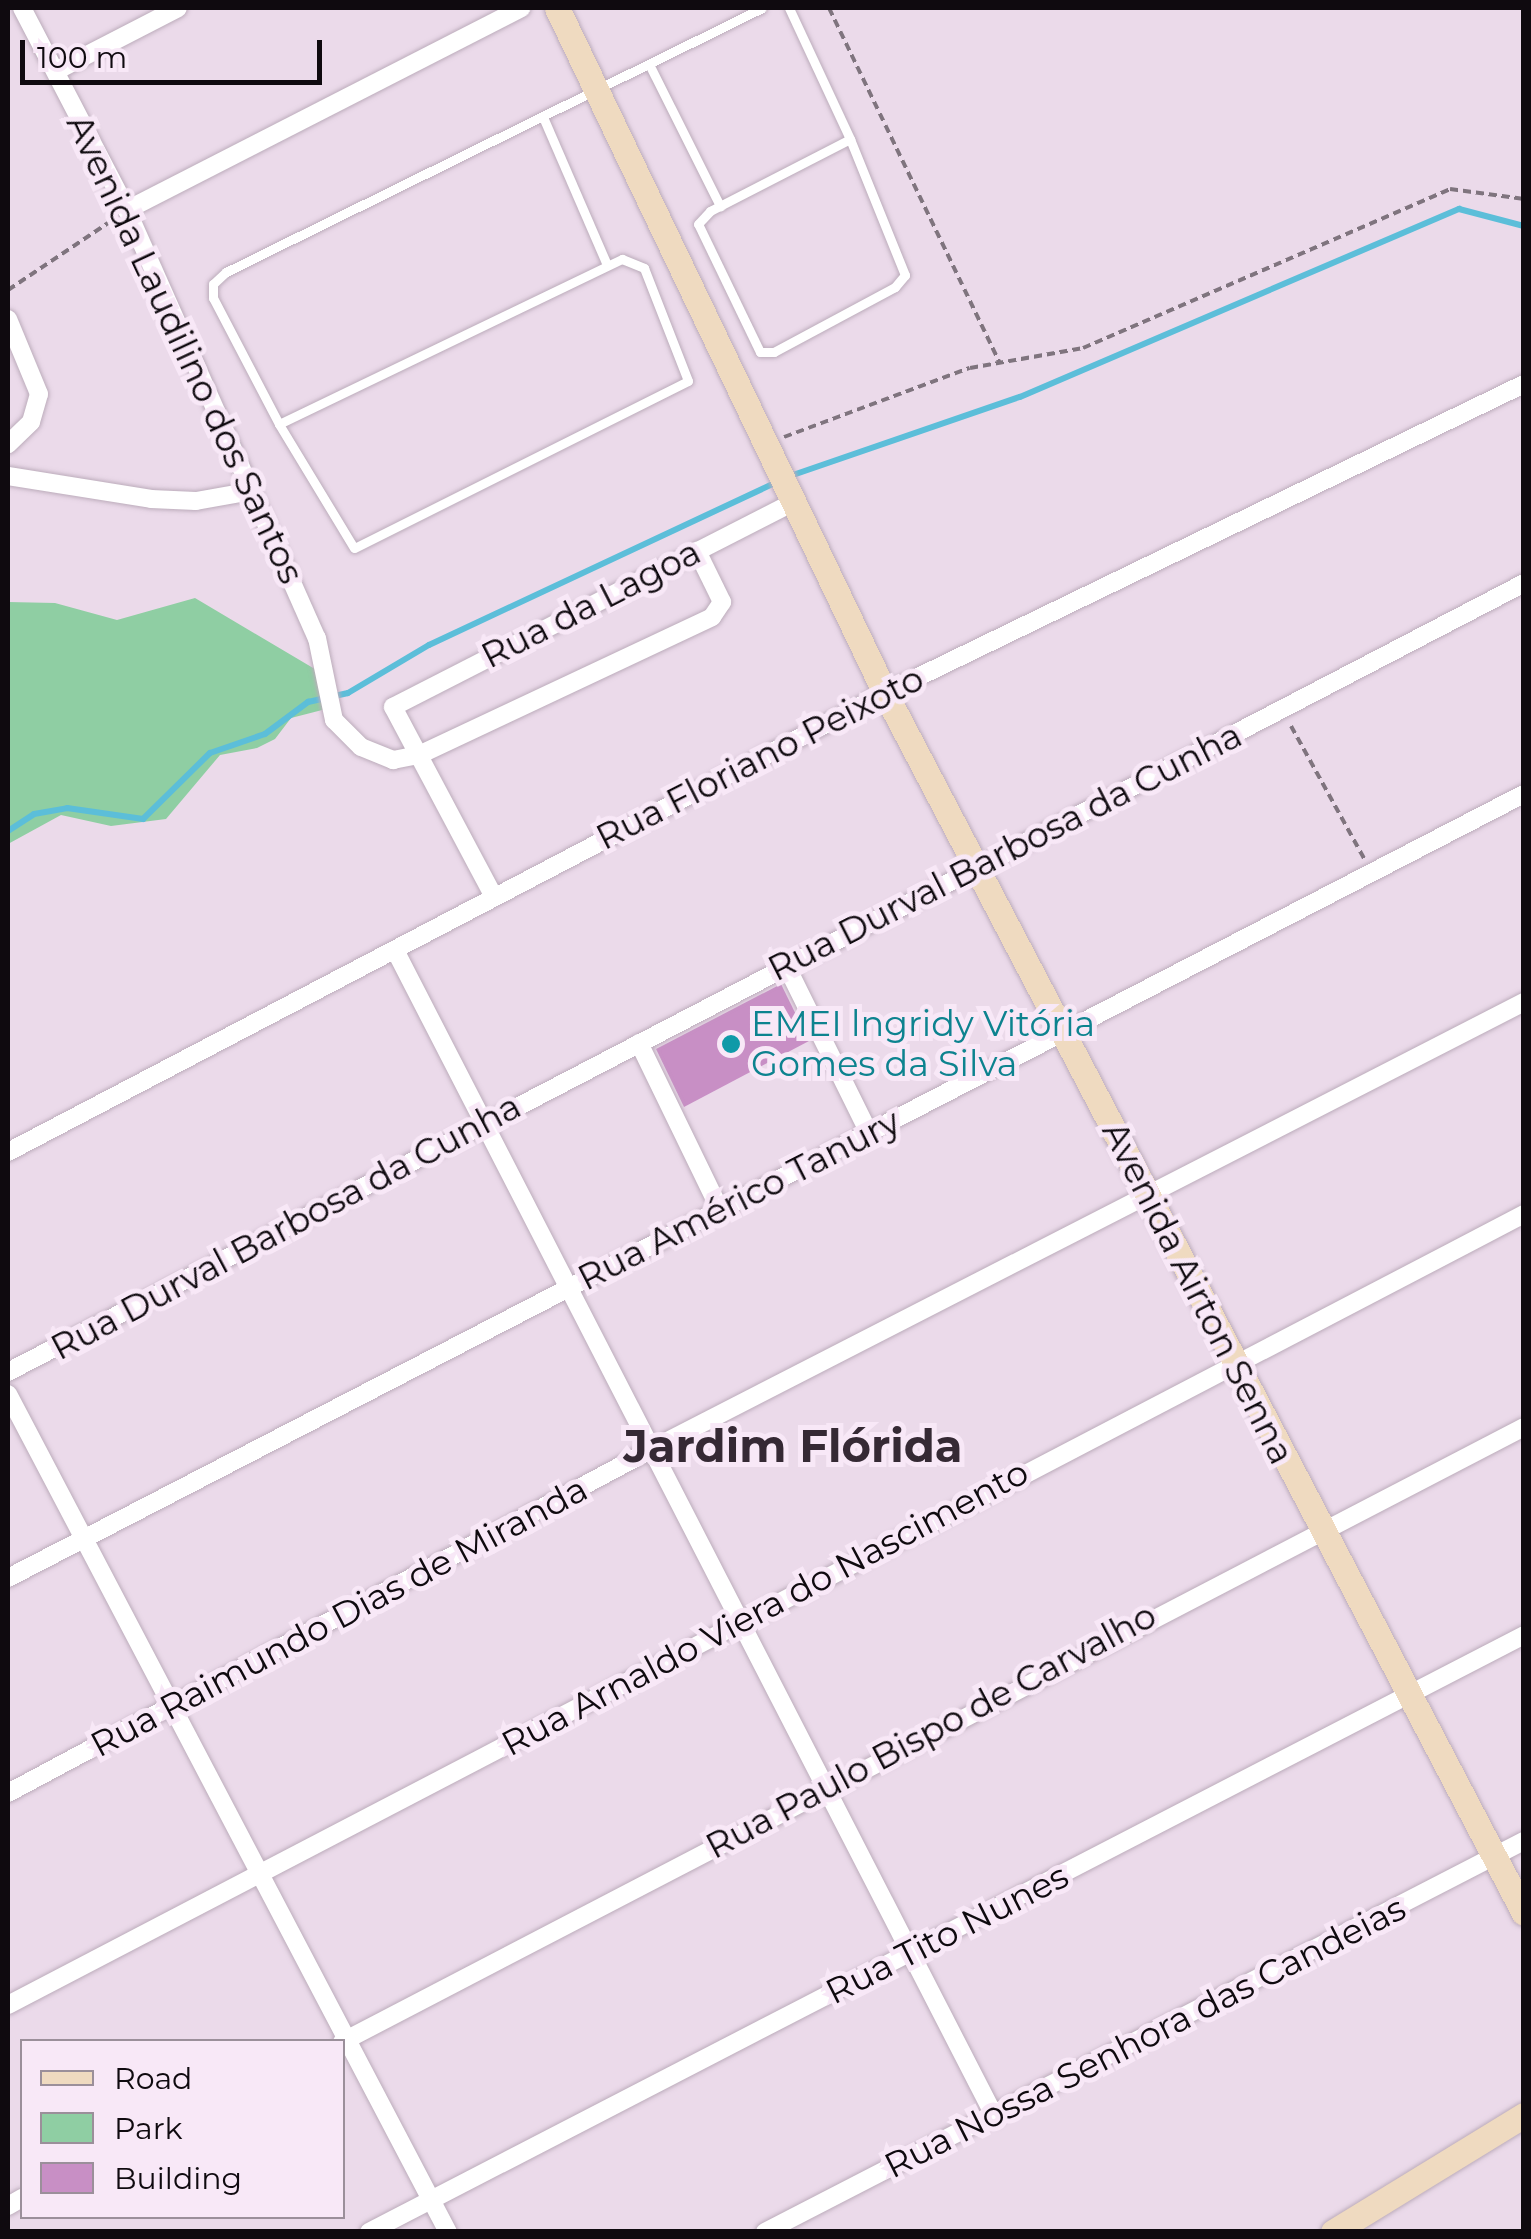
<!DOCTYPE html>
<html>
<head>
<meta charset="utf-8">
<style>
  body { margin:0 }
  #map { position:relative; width:1531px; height:2239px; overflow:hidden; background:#ebdaea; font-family:Montserrat,sans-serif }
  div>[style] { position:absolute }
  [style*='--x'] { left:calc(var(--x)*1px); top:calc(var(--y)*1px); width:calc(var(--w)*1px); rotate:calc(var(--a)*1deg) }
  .green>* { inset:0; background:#8fcea3 }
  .stream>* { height:6px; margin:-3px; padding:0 3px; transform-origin:3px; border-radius:3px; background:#5cbed9 }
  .building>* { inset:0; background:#c88fc5 }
  .path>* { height:4px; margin-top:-2px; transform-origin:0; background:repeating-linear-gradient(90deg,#7f747e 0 8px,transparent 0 13px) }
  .roads { filter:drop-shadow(0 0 2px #bcacbb) drop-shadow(0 0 2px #bcacbb) }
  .lane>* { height:9px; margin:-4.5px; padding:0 4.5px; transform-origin:4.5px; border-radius:4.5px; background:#fff }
  .street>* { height:18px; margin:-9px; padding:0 9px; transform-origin:9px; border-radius:9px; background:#fff }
  .secondary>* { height:25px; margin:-12.5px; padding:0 12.5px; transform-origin:12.5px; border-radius:12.5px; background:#efdac0 }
  .dots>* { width:28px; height:28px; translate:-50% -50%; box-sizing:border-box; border:5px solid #f8e8f7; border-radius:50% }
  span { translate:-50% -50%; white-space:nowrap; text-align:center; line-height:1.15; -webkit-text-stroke:10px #f8e8f7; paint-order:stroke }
  .street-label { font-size:35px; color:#0f0a0f }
  .culture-label { font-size:35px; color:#0d838f }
  .left { translate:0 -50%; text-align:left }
  .district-label { font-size:45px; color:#352934; font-weight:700 }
  .frame { position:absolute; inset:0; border:10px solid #0f0a0f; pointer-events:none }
  .legend { position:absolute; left:20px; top:2039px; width:325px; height:180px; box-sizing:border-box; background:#f8e8f7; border:2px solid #9b8f9a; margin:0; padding:12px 18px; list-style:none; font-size:30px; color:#0f0a0f }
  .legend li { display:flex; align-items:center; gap:20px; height:50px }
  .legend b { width:50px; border:2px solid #9b8f9a }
  .scale { position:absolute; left:20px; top:40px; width:302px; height:45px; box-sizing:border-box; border:5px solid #0f0a0f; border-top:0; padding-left:12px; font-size:30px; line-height:35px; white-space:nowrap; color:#0f0a0f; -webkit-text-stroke:8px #f8e8f7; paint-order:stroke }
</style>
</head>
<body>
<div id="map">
  <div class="green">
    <div style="clip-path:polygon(195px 598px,330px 678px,330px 708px,291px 718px,275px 739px,257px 748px,220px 755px,166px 819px,111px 826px,61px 815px,8px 844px,8px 602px,55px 603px,117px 620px)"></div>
  </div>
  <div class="stream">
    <div style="--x:790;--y:476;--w:243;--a:-19"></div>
    <div style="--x:1020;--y:397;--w:478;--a:-23.2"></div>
    <div style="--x:1459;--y:209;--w:67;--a:14.7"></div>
    <div style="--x:8;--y:831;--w:31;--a:-33"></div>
    <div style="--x:34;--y:814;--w:34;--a:-10"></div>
    <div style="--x:67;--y:808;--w:77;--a:8.2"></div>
    <div style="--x:143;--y:819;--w:94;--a:-44.6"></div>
    <div style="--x:210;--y:753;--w:58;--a:-19.1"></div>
    <div style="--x:265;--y:734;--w:54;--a:-36.7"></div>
    <div style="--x:308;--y:702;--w:41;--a:-12.7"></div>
    <div style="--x:348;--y:693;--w:94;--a:-30.7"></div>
    <div style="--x:429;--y:645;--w:387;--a:-25.1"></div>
  </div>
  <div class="building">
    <div style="clip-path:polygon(781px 984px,809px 1041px,684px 1107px,656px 1049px)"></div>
  </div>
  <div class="path">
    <div style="--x:829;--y:8;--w:394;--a:64.3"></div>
    <div style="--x:8;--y:290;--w:124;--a:-33.8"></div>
    <div style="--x:784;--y:437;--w:198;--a:-20.4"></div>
    <div style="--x:970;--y:368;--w:115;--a:-10"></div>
    <div style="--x:1083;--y:348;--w:400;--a:-23.4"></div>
    <div style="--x:1450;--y:189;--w:75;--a:7.7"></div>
    <div style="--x:1291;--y:726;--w:151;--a:61.1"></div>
  </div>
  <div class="roads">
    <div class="lane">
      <div style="--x:789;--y:8;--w:145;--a:65"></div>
      <div style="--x:850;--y:139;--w:147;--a:68"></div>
      <div style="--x:905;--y:275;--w:16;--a:130"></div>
      <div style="--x:895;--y:287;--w:137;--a:151.8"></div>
      <div style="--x:774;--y:352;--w:14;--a:180"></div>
      <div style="--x:760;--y:352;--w:142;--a:-115.8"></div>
      <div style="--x:698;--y:224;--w:18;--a:-47"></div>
      <div style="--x:710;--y:211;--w:157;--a:-27.2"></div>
      <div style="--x:650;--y:66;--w:157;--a:63.4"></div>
      <div style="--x:543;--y:117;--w:161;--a:66.6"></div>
      <div style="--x:279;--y:424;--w:381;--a:-25.7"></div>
      <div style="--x:622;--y:259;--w:24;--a:22"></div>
      <div style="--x:644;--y:268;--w:121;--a:68.7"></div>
      <div style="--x:688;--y:381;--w:373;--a:153.4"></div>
      <div style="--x:354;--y:548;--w:145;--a:-121.2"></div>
      <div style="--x:279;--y:424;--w:142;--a:-117.6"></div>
      <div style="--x:213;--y:298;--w:14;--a:-90"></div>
      <div style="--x:213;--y:284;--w:18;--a:-43"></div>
      <div style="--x:226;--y:272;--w:597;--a:-26.22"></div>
    </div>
    <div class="street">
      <div style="--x:22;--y:8;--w:228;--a:62.5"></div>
      <div style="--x:127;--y:210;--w:468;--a:66.1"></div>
      <div style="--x:317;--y:638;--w:84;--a:78.3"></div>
      <div style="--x:334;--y:720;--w:38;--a:45"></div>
      <div style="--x:361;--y:747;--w:35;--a:22"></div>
      <div style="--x:393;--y:760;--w:26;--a:-11"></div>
      <div style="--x:419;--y:755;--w:324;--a:-25.2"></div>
      <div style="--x:712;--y:617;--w:18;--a:-56"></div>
      <div style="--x:722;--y:602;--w:57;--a:-116.1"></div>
      <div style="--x:56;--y:71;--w:137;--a:-27.3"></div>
      <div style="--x:127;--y:210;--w:443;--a:-27.1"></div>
      <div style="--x:8;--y:319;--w:81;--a:67.5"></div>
      <div style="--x:39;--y:394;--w:29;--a:106"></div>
      <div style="--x:31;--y:422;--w:32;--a:136"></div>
      <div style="--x:8;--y:476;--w:145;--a:9.1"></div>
      <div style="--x:151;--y:499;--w:45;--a:2.5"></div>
      <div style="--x:196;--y:501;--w:57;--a:-10.1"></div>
      <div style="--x:493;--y:895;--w:213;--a:-118"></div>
      <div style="--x:393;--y:707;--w:445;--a:-27.1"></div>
      <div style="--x:396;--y:952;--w:1310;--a:62.79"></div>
      <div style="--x:786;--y:965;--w:187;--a:63.7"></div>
      <div style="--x:639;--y:1043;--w:186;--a:64.1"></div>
      <div style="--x:8;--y:1152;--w:990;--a:-27.63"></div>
      <div style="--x:885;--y:693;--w:710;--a:-25.81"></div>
      <div style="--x:8;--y:1372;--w:1709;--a:-27.49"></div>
      <div style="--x:8;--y:1394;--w:946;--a:62.3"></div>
      <div style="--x:8;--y:1578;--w:1707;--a:-27.35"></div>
      <div style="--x:8;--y:1793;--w:732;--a:-28.1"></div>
      <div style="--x:654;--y:1448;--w:978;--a:-27.14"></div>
      <div style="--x:8;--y:2005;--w:1710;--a:-27.55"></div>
      <div style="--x:342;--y:2042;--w:1332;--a:-27.49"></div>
      <div style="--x:8;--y:2206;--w:16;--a:-30"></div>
      <div style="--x:369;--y:2232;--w:1300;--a:-27.33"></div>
      <div style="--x:765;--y:2232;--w:854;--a:-27.26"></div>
    </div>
    <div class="secondary">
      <div style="--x:557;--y:8;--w:759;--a:64.41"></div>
      <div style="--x:885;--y:693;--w:1377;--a:62.36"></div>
      <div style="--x:1333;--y:2232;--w:224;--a:-31.5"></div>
    </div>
  </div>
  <div class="dots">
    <div style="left:731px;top:1044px;background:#0f9aa8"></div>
  </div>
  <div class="street-label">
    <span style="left:185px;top:349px;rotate:65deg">Avenida Laudilino dos Santos</span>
    <span style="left:591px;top:604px;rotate:-27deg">Rua da Lagoa</span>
    <span style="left:760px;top:758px;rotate:-27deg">Rua Floriano Peixoto</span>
    <span style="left:1005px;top:852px;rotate:-27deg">Rua Durval Barbosa da Cunha</span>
    <span style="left:739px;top:1200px;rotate:-27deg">Rua Américo Tanury</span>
    <span style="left:286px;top:1227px;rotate:-28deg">Rua Durval Barbosa da Cunha</span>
    <span style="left:1198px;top:1293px;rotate:63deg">Avenida Airton Senna</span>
    <span style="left:765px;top:1608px;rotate:-28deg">Rua Arnaldo Viera do Nascimento</span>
    <span style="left:339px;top:1617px;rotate:-28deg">Rua Raimundo Dias de Miranda</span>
    <span style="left:931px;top:1731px;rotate:-28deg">Rua Paulo Bispo de Carvalho</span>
    <span style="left:947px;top:1934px;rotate:-27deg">Rua Tito Nunes</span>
    <span style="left:1145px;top:2037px;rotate:-27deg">Rua Nossa Senhora das Candeias</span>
  </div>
  <div class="culture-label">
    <span class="left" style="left:751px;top:1044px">EMEI lngridy Vitória<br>Gomes da Silva</span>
  </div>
  <div class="district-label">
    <span style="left:793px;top:1446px">Jardim Flórida</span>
  </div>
  <div class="frame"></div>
  <ul class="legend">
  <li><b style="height:12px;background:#efdac0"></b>Road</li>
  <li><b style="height:28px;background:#8fcea3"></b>Park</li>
  <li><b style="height:28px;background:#c88fc5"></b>Building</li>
  </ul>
  <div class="scale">100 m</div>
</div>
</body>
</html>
